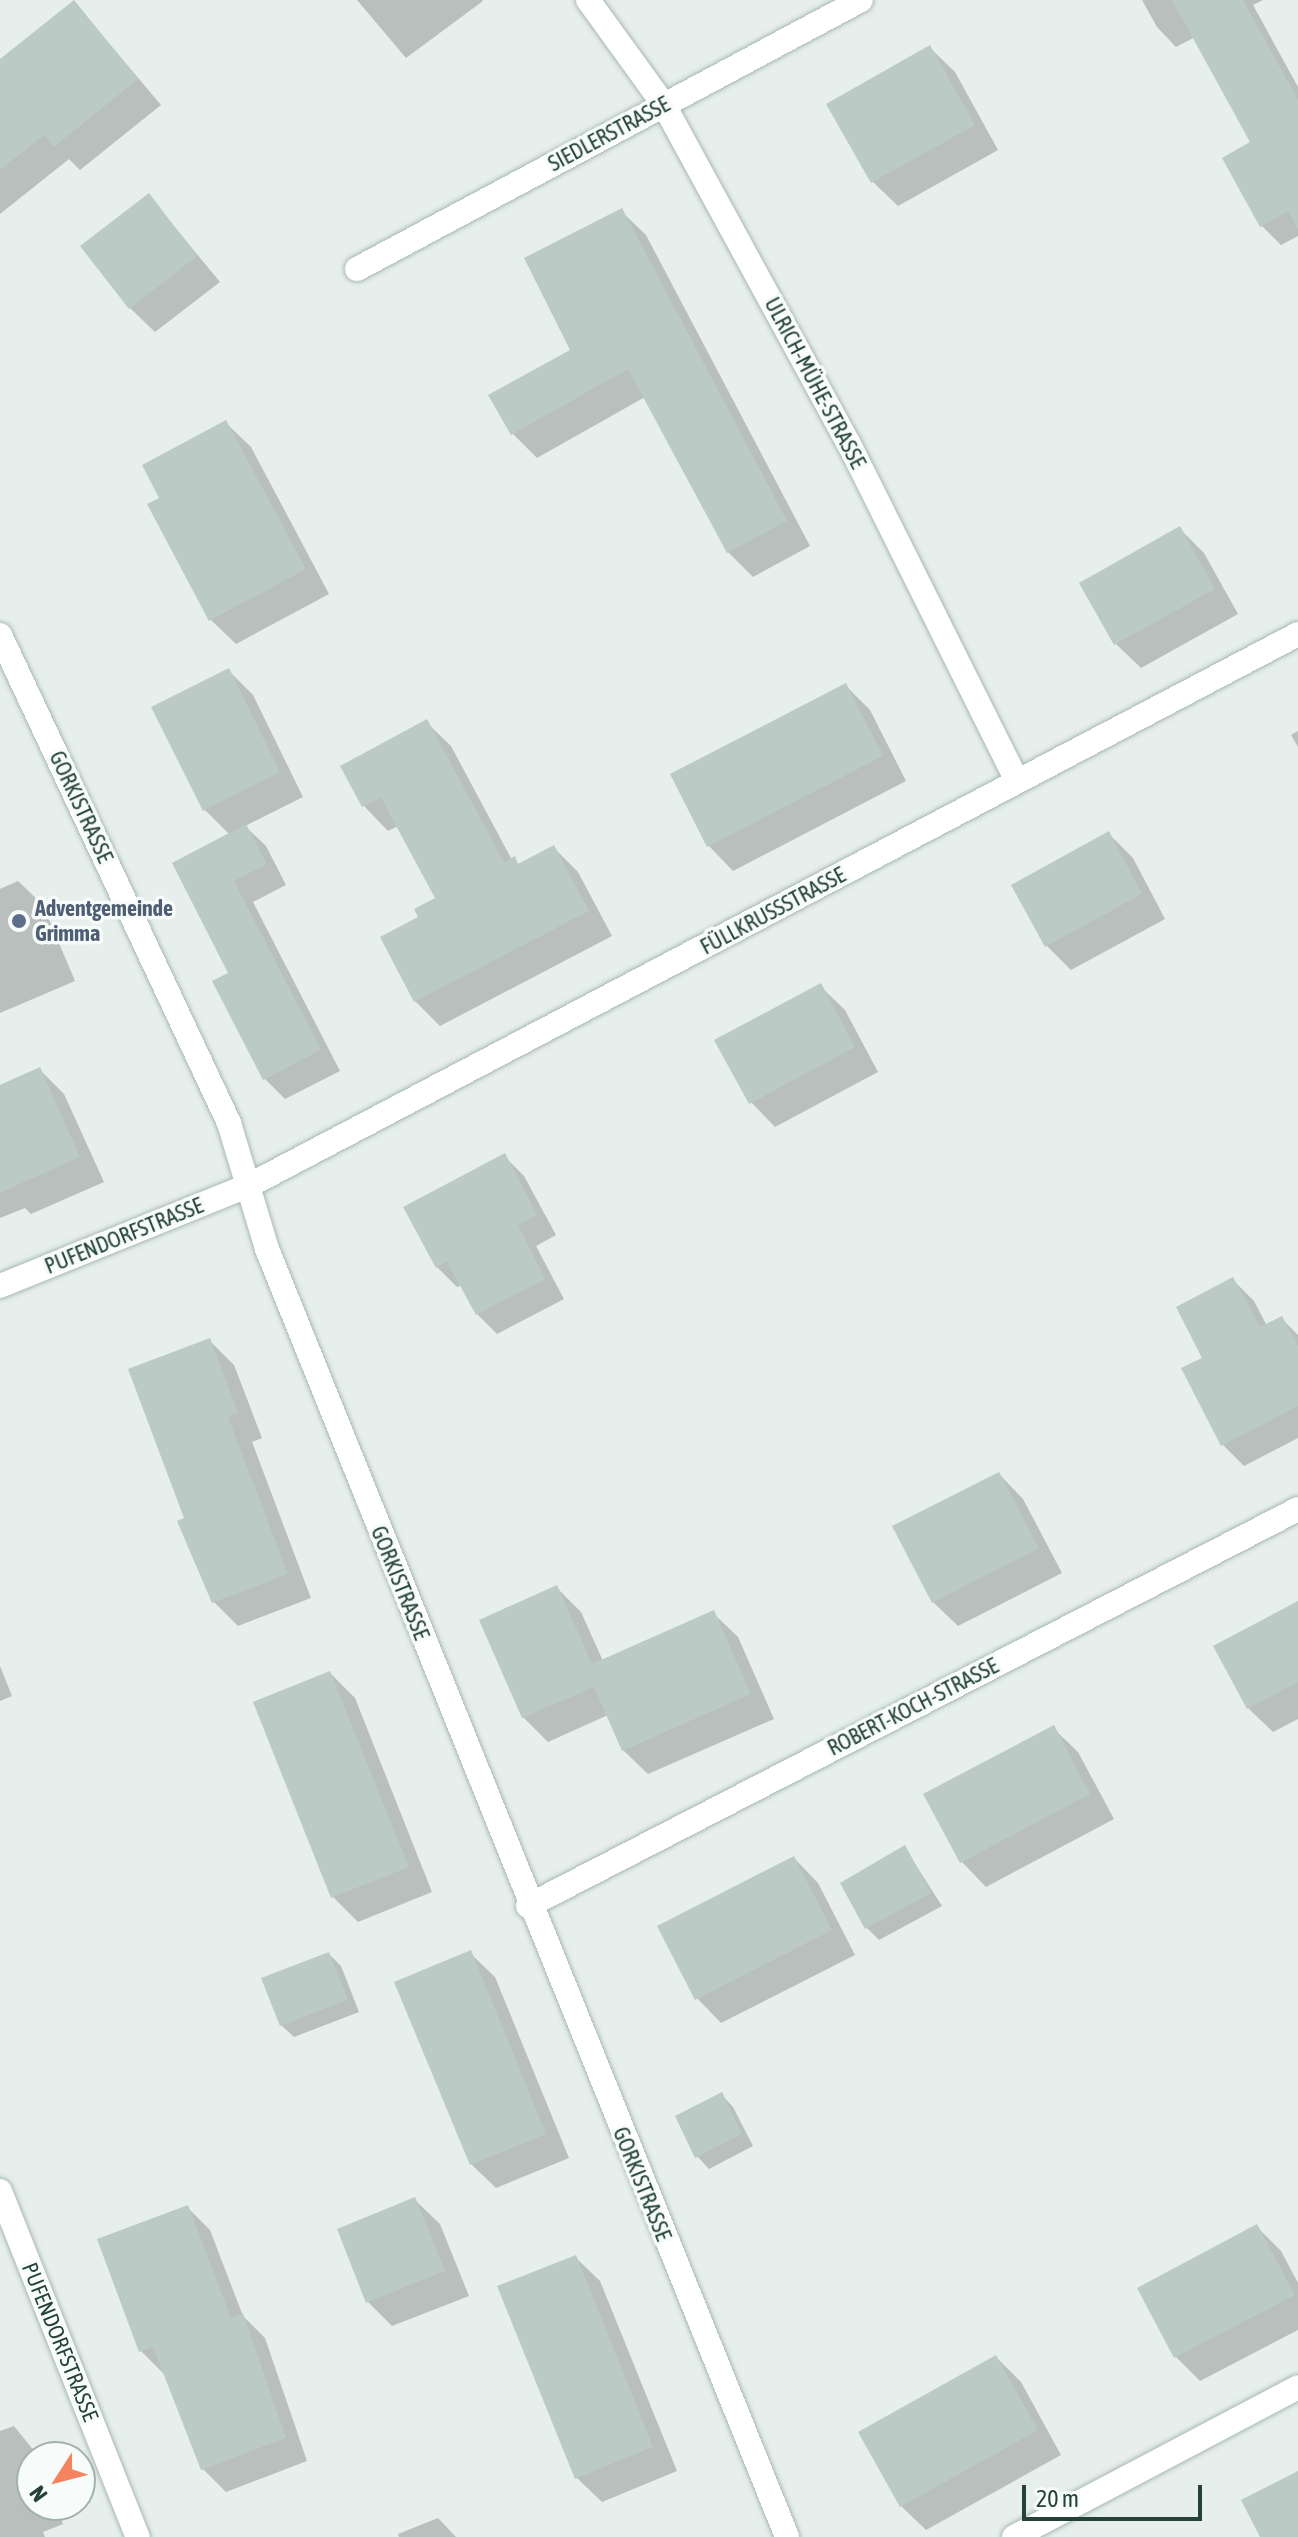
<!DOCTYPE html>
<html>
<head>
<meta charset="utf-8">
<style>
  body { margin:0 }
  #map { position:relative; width:1298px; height:2537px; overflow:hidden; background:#e6efeb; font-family:"Asap Condensed",sans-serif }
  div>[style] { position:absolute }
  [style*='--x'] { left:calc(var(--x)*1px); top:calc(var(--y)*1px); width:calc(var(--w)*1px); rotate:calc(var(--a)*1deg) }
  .shadow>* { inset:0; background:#0003 }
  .building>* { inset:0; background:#bbcac4 }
  .roads { filter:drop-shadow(0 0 2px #a8b8b2) drop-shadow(0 0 2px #a8b8b2) }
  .minor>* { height:24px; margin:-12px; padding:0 12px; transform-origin:12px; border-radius:12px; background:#fff }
  .dots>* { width:22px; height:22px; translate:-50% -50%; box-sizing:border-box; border:4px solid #f7fbf9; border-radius:50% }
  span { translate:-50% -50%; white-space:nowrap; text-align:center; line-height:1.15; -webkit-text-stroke:7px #f7fbf9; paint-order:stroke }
  .street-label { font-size:22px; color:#24423a }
  .service-label { font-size:22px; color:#4e5e75; font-weight:700 }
  .left { translate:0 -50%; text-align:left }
  .north { position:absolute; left:16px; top:2441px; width:80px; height:80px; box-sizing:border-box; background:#f7fbf9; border:2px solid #a3b1ad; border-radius:50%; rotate:234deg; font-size:22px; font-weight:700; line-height:32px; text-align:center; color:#24423a }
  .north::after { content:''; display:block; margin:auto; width:28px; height:36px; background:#f4845f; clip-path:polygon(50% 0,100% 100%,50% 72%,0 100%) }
  .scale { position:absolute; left:1022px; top:2485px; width:180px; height:36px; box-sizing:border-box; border:4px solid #24423a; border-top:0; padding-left:10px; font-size:24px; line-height:28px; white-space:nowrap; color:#24423a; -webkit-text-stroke:6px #f7fbf9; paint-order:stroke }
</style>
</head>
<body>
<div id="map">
  <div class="shadow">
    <div style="clip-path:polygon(357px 0,482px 0,483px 1px,406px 58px)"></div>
    <div style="clip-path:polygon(1142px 0,1263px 0,1253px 5px,1298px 87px,1298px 236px,1281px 245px,1261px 225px,1253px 143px,1195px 37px,1176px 47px,1157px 27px)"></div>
    <div style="clip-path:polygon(74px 2px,161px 105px,80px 170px,69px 159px,0 214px,0 61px)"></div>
    <div style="clip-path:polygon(930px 48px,955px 72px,998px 150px,898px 206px,873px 182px,829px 105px)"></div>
    <div style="clip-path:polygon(149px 196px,220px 282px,155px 332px,130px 308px)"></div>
    <div style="clip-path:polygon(621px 211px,646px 235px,810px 546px,753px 577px,728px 552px,645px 397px,537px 458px,513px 434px,573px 350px)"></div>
    <div style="clip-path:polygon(226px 423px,251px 447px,329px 594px,236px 644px,211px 620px)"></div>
    <div style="clip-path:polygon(1180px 529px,1204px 553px,1238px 614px,1141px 668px,1116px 644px)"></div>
    <div style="clip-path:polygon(228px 670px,253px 695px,303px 797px,245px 826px,266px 846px,286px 885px,253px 902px,340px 1071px,285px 1099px,265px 1079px,231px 974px,230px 835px,205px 810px)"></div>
    <div style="clip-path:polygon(845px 685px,870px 710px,906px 781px,733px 871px,709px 846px)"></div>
    <div style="clip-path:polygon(426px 722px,451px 746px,512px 860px,521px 865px,553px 847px,578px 872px,612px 936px,440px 1026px,415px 1001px,421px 918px,438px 899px,398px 826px,388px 831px,364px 806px)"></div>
    <div style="clip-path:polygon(1298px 731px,1298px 747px,1291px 735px)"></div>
    <div style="clip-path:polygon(1109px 834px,1133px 858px,1165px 919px,1071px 970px,1046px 945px)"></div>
    <div style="clip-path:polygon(18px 881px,43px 905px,75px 981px,0 1013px,0 889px)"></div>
    <div style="clip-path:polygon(820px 986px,845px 1010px,878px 1072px,775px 1127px,751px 1102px)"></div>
    <div style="clip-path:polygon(39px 1069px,64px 1094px,104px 1182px,31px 1214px,25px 1208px,0 1218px,0 1087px)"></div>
    <div style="clip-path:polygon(504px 1156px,524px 1176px,556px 1235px,536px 1246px,564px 1299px,497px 1334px,477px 1314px,462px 1285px,457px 1287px,437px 1267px)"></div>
    <div style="clip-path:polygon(1233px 1280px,1254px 1301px,1267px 1326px,1282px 1319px,1298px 1335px,1298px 1438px,1244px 1466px,1222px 1444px)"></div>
    <div style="clip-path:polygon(209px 1340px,234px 1365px,262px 1438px,252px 1442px,311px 1598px,238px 1626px,214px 1602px,186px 1520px)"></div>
    <div style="clip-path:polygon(999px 1474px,1023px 1499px,1062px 1573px,958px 1626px,933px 1602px)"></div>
    <div style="clip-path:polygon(557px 1588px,581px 1612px,603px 1661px,713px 1613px,738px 1637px,774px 1719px,648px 1774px,623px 1750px,608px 1715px,548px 1742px,523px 1717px)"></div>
    <div style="clip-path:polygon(1298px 1603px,1298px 1719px,1273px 1732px,1248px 1708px)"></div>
    <div style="clip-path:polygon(0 1666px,12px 1696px,0 1701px)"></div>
    <div style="clip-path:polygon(330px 1673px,355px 1698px,432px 1892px,358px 1922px,333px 1897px)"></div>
    <div style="clip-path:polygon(1053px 1728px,1078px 1752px,1114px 1819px,986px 1887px,962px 1862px,926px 1794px)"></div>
    <div style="clip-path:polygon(905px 1848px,942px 1906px,879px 1940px,867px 1928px)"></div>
    <div style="clip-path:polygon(794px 1858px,818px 1883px,855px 1955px,721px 2023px,697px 1998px)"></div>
    <div style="clip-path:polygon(470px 1953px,495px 1977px,569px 2158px,496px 2188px,471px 2164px)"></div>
    <div style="clip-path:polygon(329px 1954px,341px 1966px,359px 2012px,294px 2037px,281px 2025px)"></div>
    <div style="clip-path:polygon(721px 2094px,733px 2107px,753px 2146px,709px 2169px,697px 2156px)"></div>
    <div style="clip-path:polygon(415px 2200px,440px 2224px,469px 2296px,392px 2326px,368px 2302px)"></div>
    <div style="clip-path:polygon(187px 2207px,210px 2230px,243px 2316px,265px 2338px,307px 2461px,226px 2492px,203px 2469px,164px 2374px,141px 2351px)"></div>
    <div style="clip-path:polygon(1257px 2227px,1281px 2251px,1298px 2283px,1298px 2330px,1200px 2381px,1175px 2356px)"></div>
    <div style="clip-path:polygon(575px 2257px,600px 2281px,677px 2471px,602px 2502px,577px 2478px)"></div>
    <div style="clip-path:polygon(996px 2357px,1021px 2382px,1061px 2455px,926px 2530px,901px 2506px)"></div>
    <div style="clip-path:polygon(14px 2426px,39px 2457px,32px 2457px,32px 2505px,56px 2505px,63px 2524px,43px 2532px,45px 2537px,0 2537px,0 2431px)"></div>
    <div style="clip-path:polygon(438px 2518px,456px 2537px,399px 2537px,398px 2534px)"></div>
  </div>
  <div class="building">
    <div style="clip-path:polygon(74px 0,138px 79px,54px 147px,44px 135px,0 170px,0 59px)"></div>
    <div style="clip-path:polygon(1172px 0,1243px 0,1298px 100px,1298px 229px,1288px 211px,1260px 227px,1222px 158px,1250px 142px)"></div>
    <div style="clip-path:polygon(930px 45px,975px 125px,871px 183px,826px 104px)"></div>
    <div style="clip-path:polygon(149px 193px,197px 256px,129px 309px,80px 246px)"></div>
    <div style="clip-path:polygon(622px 208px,787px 521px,727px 553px,628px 369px,511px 435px,488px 395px,570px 350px,524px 258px)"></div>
    <div style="clip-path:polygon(226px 420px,306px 569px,209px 621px,147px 504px,159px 498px,142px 465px)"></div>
    <div style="clip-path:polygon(1180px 526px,1215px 589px,1114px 645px,1079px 583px)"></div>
    <div style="clip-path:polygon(229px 668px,280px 772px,203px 811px,151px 707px)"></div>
    <div style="clip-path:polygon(846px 683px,883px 756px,707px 847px,670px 774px)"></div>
    <div style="clip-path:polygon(427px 719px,504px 862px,515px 856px,518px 864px,554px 845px,589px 911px,414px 1002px,380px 937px,418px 917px,414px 909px,435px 898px,381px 798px,362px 807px,340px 766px)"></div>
    <div style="clip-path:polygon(246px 824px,267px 864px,234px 881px,321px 1050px,263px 1080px,212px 981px,228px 973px,172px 863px)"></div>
    <div style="clip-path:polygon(1109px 831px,1142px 894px,1045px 947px,1011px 885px)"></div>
    <div style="clip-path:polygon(821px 983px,855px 1047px,749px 1104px,714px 1040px)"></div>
    <div style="clip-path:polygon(40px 1067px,80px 1157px,0 1193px,0 1085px)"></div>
    <div style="clip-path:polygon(505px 1153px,537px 1215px,518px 1225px,545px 1279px,476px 1315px,447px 1262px,436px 1268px,403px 1207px)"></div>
    <div style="clip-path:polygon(1233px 1277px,1260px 1327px,1282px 1316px,1298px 1346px,1298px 1406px,1221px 1446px,1181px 1368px,1202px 1358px,1176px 1307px)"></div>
    <div style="clip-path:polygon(210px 1338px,238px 1413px,228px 1417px,288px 1574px,212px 1603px,177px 1521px,184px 1518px,128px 1369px)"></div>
    <div style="clip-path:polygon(999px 1472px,1039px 1548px,932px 1603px,892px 1526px)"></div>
    <div style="clip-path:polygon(557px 1585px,592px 1664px,714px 1610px,751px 1694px,622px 1751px,594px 1687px,522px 1718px,479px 1620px)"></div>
    <div style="clip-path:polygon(1298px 1601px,1298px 1682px,1247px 1709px,1213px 1646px)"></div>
    <div style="clip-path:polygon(330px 1671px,409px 1867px,331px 1898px,253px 1702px)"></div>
    <div style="clip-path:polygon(1054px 1725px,1090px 1794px,960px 1863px,923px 1794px)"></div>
    <div style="clip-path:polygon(905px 1845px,931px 1893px,865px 1929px,840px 1883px)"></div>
    <div style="clip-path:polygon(794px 1856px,832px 1930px,695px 2000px,657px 1926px)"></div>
    <div style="clip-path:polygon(471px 1950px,546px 2134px,470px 2165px,394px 1982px)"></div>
    <div style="clip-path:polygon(329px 1952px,348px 2000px,280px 2026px,261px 1978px)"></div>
    <div style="clip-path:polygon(722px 2092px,742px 2134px,695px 2158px,675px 2116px)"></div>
    <div style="clip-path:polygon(415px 2197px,445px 2271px,366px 2303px,337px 2229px)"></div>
    <div style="clip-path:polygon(188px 2205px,231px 2318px,243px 2313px,286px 2438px,201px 2470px,153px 2347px,139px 2352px,97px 2239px)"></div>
    <div style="clip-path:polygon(1257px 2224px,1295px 2295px,1174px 2358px,1137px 2288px)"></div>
    <div style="clip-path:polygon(576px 2255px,653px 2447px,575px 2479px,497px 2286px)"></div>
    <div style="clip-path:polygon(996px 2355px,1038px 2430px,900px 2507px,858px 2432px)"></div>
    <div style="clip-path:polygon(1298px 2471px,1298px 2537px,1260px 2537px,1241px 2500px)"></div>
  </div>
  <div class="roads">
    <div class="minor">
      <div style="--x:588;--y:0;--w:130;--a:54.1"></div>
      <div style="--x:664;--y:105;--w:384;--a:61.4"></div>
      <div style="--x:848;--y:442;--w:379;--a:63.5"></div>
      <div style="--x:357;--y:269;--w:571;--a:-28.09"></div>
      <div style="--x:0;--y:635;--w:539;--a:64.86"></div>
      <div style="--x:229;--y:1123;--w:132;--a:73.2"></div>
      <div style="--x:267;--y:1249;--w:1389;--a:68.01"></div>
      <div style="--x:0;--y:1286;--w:267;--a:-22"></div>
      <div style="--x:248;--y:1186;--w:1186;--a:-27.73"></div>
      <div style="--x:528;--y:1906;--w:866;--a:-27.27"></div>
      <div style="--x:0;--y:2191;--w:373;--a:68.3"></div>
      <div style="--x:1014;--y:2537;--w:321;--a:-27.8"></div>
    </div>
  </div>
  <div class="dots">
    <div style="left:19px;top:921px;background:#5c6f8a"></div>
  </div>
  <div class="street-label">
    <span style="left:609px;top:134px;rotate:-28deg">SIEDLERSTRASSE</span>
    <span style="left:815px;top:383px;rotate:62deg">ULRICH-MÜHE-STRASSE</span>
    <span style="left:81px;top:807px;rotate:65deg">GORKISTRASSE</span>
    <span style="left:773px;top:911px;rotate:-28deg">FÜLLKRUSSSTRASSE</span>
    <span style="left:124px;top:1236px;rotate:-22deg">PUFENDORFSTRASSE</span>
    <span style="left:400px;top:1583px;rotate:68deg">GORKISTRASSE</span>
    <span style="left:913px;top:1707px;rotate:-27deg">ROBERT-KOCH-STRASSE</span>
    <span style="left:642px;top:2184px;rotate:68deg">GORKISTRASSE</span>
    <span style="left:60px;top:2342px;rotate:68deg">PUFENDORFSTRASSE</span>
  </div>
  <div class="service-label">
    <span class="left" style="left:35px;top:921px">Adventgemeinde<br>Grimma</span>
  </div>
  <div class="north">N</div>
  <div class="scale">20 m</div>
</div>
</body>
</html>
